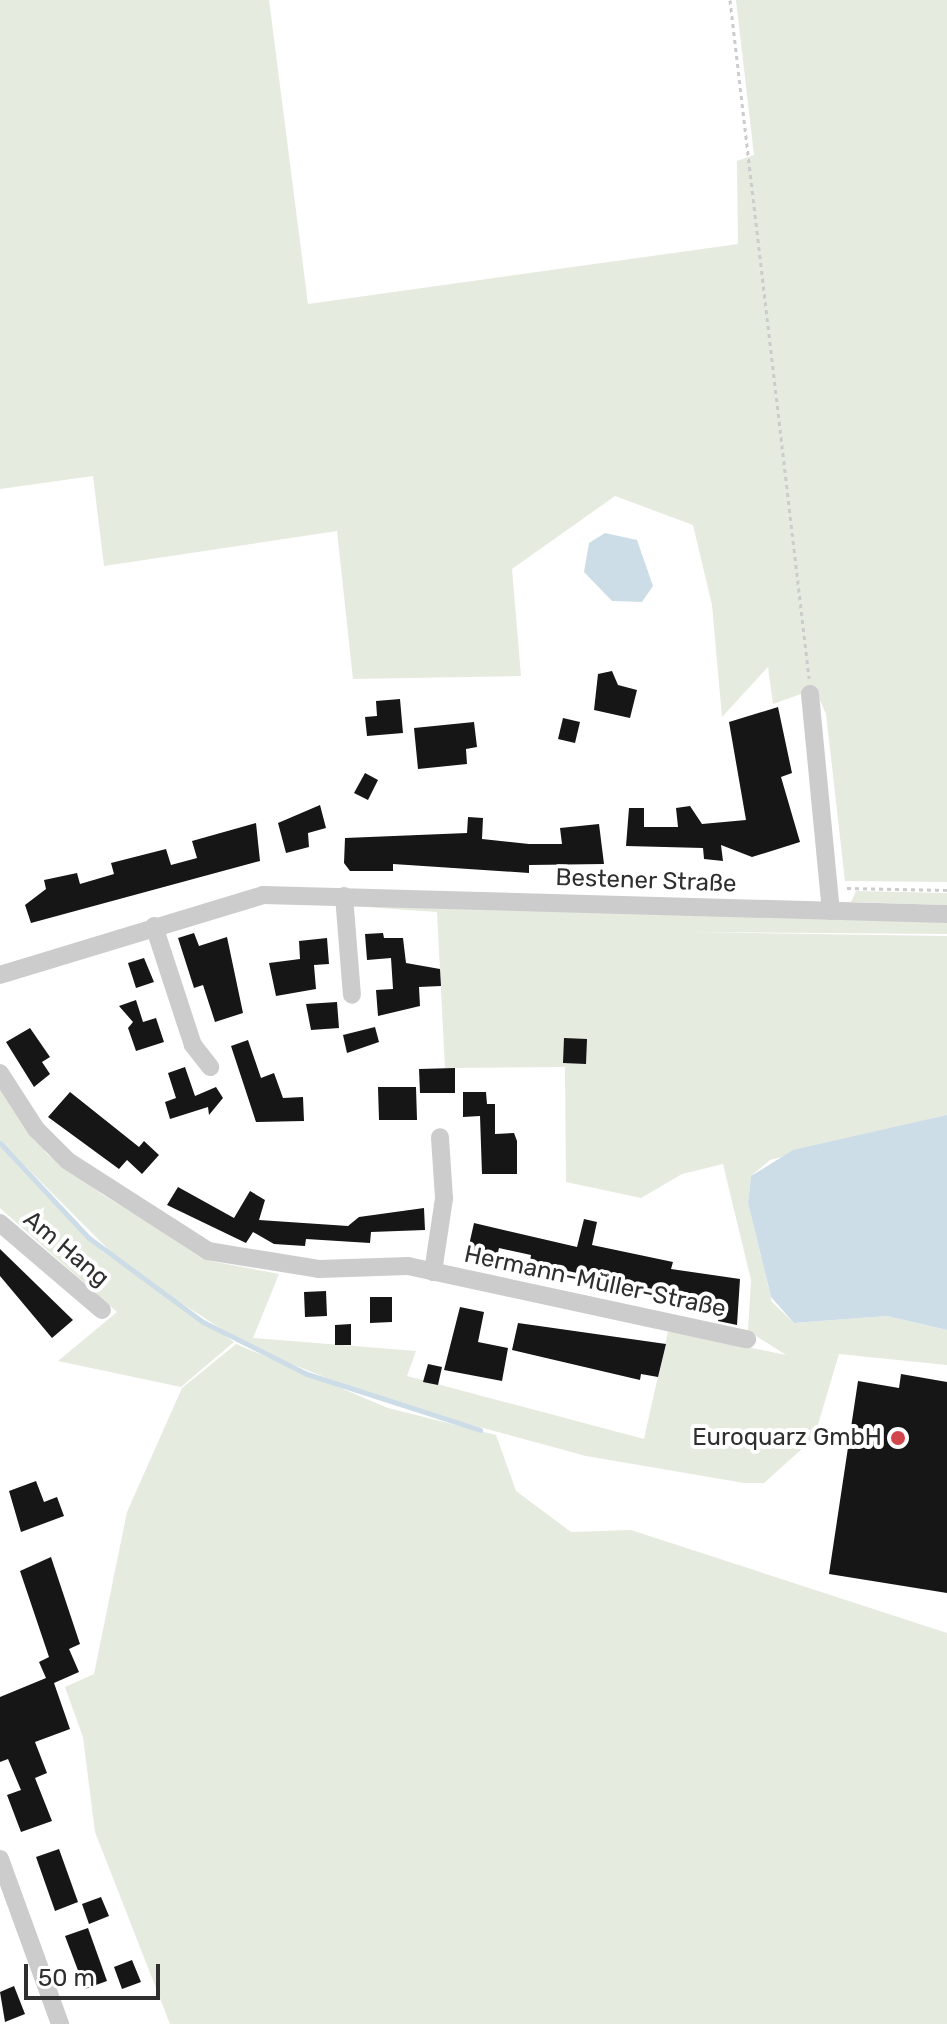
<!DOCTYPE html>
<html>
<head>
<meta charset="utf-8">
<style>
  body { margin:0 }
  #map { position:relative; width:947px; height:2024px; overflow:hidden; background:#fff; font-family:Rubik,sans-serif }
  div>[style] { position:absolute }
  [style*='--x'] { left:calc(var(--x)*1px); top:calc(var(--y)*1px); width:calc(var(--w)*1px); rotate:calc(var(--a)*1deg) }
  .green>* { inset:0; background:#e5ebdf }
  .water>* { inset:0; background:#cddde8 }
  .stream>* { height:5px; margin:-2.5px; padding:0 2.5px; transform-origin:2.5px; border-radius:2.5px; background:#cddde8 }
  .building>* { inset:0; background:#161616 }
  .path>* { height:3px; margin-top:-1.5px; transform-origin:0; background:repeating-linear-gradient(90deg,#ccc 0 4px,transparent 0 8px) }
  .minor>* { height:18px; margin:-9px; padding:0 9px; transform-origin:9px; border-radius:9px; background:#ccc }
  .dots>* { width:22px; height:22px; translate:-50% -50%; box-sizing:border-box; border:4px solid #fff; border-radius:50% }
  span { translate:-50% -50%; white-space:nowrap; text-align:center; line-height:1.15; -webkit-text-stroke:8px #fff; paint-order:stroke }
  .street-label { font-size:24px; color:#2f2f2f }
  .poi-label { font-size:24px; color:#2f2f2f }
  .right { translate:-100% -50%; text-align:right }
  .scale { position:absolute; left:24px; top:1964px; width:136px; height:36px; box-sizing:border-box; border:4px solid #2f2f2f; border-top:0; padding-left:10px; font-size:24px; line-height:28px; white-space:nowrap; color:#2f2f2f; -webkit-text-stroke:6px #fff; paint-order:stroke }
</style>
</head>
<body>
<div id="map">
  <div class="green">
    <div style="clip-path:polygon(0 0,269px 0,308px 304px,738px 244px,737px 161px,754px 155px,736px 0,947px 0,947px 882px,845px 881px,826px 714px,815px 689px,773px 704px,768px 667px,722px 717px,712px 605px,693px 525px,615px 496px,512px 569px,521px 676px,353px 679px,337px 531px,104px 566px,93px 476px,0 489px)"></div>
    <div style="clip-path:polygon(856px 891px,947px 893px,947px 905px,851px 902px)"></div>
    <div style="clip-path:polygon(352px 906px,947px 920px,947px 934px,688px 932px,947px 936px,947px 1115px,770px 1160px,751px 1176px,748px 1203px,772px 1302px,794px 1323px,887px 1316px,947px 1330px,947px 1365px,839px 1354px,814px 1438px,764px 1483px,744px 1483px,586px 1456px,388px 1402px,251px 1348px,127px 1268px,0 1141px,0 1088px,47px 1154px,103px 1195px,211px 1261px,279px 1274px,253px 1338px,416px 1351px,407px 1376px,644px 1439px,668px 1331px,786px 1355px,748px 1331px,751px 1280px,723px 1164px,682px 1174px,641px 1198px,566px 1182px,565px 1067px,445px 1068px,437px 912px)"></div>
    <div style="clip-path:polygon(0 1145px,103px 1252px,234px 1342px,181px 1387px,58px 1361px,117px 1312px,0 1208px)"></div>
    <div style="clip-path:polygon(236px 1344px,388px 1408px,496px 1435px,516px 1491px,571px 1532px,631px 1530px,947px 1633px,947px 2024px,170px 2024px,95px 1832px,83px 1737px,65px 1687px,94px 1674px,127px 1512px,182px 1388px)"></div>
  </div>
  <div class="water">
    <div style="clip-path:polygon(605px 533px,637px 540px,653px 586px,642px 602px,612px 601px,584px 572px,589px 543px)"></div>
    <div style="clip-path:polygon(947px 1115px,947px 1330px,887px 1316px,794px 1323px,771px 1297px,748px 1203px,751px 1176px,793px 1150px)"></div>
  </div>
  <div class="stream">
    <div style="--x:0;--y:1143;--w:130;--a:46.9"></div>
    <div style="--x:89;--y:1238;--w:142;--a:36.4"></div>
    <div style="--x:203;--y:1322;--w:116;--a:26.6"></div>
    <div style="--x:307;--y:1374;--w:182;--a:17.9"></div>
  </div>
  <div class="building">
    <div style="clip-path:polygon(612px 671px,618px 685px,637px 690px,630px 718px,594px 710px,598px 674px)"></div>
    <div style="clip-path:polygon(400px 699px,403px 733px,367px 736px,365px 717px,377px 716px,376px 701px)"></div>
    <div style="clip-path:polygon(778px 707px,792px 773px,781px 777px,800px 842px,752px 857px,721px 845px,723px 861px,704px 859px,703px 848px,626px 846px,629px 808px,644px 808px,644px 827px,678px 827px,676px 808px,690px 806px,702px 824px,746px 820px,729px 722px)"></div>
    <div style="clip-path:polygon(563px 718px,580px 722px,575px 743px,558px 739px)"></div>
    <div style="clip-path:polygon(474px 722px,477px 747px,466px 749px,467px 764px,418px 769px,414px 728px)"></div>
    <div style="clip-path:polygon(365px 773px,378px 780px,368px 800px,354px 793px)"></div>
    <div style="clip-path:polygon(320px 805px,326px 828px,308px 833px,309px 847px,286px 853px,278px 823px)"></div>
    <div style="clip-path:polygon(468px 817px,483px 818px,482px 839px,529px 844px,562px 844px,560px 828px,599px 824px,604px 864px,529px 865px,529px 873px,393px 864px,393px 871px,350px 871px,344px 863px,345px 838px,467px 833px)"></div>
    <div style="clip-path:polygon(256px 823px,260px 861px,31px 923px,25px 905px,46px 889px,44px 880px,77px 873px,80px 884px,114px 874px,111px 863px,166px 849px,171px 865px,197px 858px,192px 841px)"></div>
    <div style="clip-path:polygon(194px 933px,199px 946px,227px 937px,243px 1013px,215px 1022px,203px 985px,194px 988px,178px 938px)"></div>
    <div style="clip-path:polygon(383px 933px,384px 938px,403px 938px,406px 963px,440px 969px,441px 986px,419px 987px,420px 1006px,378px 1016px,376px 990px,393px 989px,391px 958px,367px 960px,365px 934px)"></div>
    <div style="clip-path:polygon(327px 938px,329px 964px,314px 965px,316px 989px,276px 996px,269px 963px,300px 959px,299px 941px)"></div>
    <div style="clip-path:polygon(144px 958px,154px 982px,136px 988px,128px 963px)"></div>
    <div style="clip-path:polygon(136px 1000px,143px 1022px,156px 1018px,164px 1042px,136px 1051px,128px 1028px,133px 1022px,119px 1006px)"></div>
    <div style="clip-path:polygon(337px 1002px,339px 1028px,311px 1030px,306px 1004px)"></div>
    <div style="clip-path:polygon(375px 1027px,379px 1042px,347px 1053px,343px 1035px)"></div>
    <div style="clip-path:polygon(30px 1028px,50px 1057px,42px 1062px,50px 1074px,34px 1087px,6px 1042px)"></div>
    <div style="clip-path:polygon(564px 1038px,587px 1039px,586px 1064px,563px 1063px)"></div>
    <div style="clip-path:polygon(248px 1040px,261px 1078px,274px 1073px,283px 1098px,303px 1097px,304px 1121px,256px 1122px,231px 1046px)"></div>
    <div style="clip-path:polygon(185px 1067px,195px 1096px,216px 1087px,223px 1098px,209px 1115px,208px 1107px,170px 1119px,165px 1102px,176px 1098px,168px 1073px)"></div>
    <div style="clip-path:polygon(455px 1068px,455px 1093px,420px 1093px,419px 1069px)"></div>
    <div style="clip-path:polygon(378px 1087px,416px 1087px,417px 1120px,379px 1120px)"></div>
    <div style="clip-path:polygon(70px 1092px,139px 1147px,144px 1141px,159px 1155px,142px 1174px,127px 1160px,119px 1169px,48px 1117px)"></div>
    <div style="clip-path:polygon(463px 1092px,486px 1092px,487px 1104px,495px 1104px,495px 1134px,514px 1133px,517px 1141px,517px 1174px,482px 1174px,480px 1116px,463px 1117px)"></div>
    <div style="clip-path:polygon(178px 1187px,234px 1218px,250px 1191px,265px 1200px,259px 1220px,348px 1226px,359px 1217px,424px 1208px,425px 1230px,371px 1232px,370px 1243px,306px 1239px,305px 1246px,274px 1244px,253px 1232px,246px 1243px,167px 1205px)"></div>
    <div style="clip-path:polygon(584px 1219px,597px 1222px,592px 1245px,673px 1262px,671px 1269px,740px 1279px,737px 1325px,718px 1321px,721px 1309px,529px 1268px,531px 1255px,499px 1248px,496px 1261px,467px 1254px,474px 1223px,577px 1247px)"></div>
    <div style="clip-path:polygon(0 1249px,73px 1320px,52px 1338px,0 1276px)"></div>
    <div style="clip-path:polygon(326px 1291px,327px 1316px,305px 1317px,304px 1292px)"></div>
    <div style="clip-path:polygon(370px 1297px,392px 1297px,392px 1322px,370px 1323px)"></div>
    <div style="clip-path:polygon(460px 1307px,484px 1312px,478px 1342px,508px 1348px,502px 1381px,444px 1370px)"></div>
    <div style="clip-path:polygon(518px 1323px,666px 1344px,658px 1377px,641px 1374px,640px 1380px,512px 1350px)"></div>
    <div style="clip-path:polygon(351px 1324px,351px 1345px,335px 1345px,335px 1325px)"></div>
    <div style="clip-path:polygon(428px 1364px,442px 1367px,438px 1385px,423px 1382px)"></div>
    <div style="clip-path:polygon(901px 1374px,947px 1382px,947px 1593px,829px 1574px,858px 1381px,899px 1388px)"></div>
    <div style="clip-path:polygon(36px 1481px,44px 1502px,57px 1497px,64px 1516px,21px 1532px,9px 1491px)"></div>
    <div style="clip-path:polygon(51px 1557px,80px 1644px,69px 1649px,79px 1672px,54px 1683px,70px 1729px,35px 1742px,47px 1773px,35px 1778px,52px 1821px,21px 1832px,7px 1795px,21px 1790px,8px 1759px,0 1762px,0 1697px,46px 1678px,39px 1662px,49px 1657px,20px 1571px)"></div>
    <div style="clip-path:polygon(59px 1849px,78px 1902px,55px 1911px,36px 1857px)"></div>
    <div style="clip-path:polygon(101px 1897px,109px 1916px,89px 1924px,82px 1904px)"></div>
    <div style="clip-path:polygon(88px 1928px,107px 1981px,85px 1989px,65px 1936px)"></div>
    <div style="clip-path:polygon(132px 1960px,141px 1982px,122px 1989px,114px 1967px)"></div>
    <div style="clip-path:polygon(14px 1986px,25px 2014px,5px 2022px,0 1992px)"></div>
  </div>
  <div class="path">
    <div style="--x:730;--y:0;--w:683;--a:83.35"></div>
    <div style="--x:847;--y:888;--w:100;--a:1.1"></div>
  </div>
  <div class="minor">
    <div style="--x:810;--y:694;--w:218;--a:84.5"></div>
    <div style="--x:344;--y:896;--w:99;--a:85.4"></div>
    <div style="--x:154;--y:926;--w:125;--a:71.9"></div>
    <div style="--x:193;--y:1045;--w:28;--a:52"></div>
    <div style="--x:0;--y:975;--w:275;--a:-16.9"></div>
    <div style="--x:263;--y:895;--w:684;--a:1.59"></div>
    <div style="--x:0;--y:1073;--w:67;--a:57.3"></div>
    <div style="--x:36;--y:1129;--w:45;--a:45"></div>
    <div style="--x:68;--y:1161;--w:166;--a:32.7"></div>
    <div style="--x:208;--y:1251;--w:112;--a:9.2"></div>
    <div style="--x:319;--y:1269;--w:89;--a:-1.9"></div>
    <div style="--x:408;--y:1266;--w:347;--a:12.2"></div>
    <div style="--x:0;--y:1223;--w:134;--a:40.5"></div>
    <div style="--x:433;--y:1272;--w:75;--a:-81.5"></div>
    <div style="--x:444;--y:1198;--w:61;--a:-93.8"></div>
    <div style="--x:0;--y:1859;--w:176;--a:70"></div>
  </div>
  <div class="dots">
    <div style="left:898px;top:1438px;background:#d3454d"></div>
  </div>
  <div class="street-label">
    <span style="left:646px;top:881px;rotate:2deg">Bestener Straße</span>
    <span style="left:66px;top:1249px;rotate:40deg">Am Hang</span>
    <span style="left:595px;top:1282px;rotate:12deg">Hermann-Müller-Straße</span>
  </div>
  <div class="poi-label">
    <span class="right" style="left:882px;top:1438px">Euroquarz GmbH</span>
  </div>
  <div class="scale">50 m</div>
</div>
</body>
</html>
